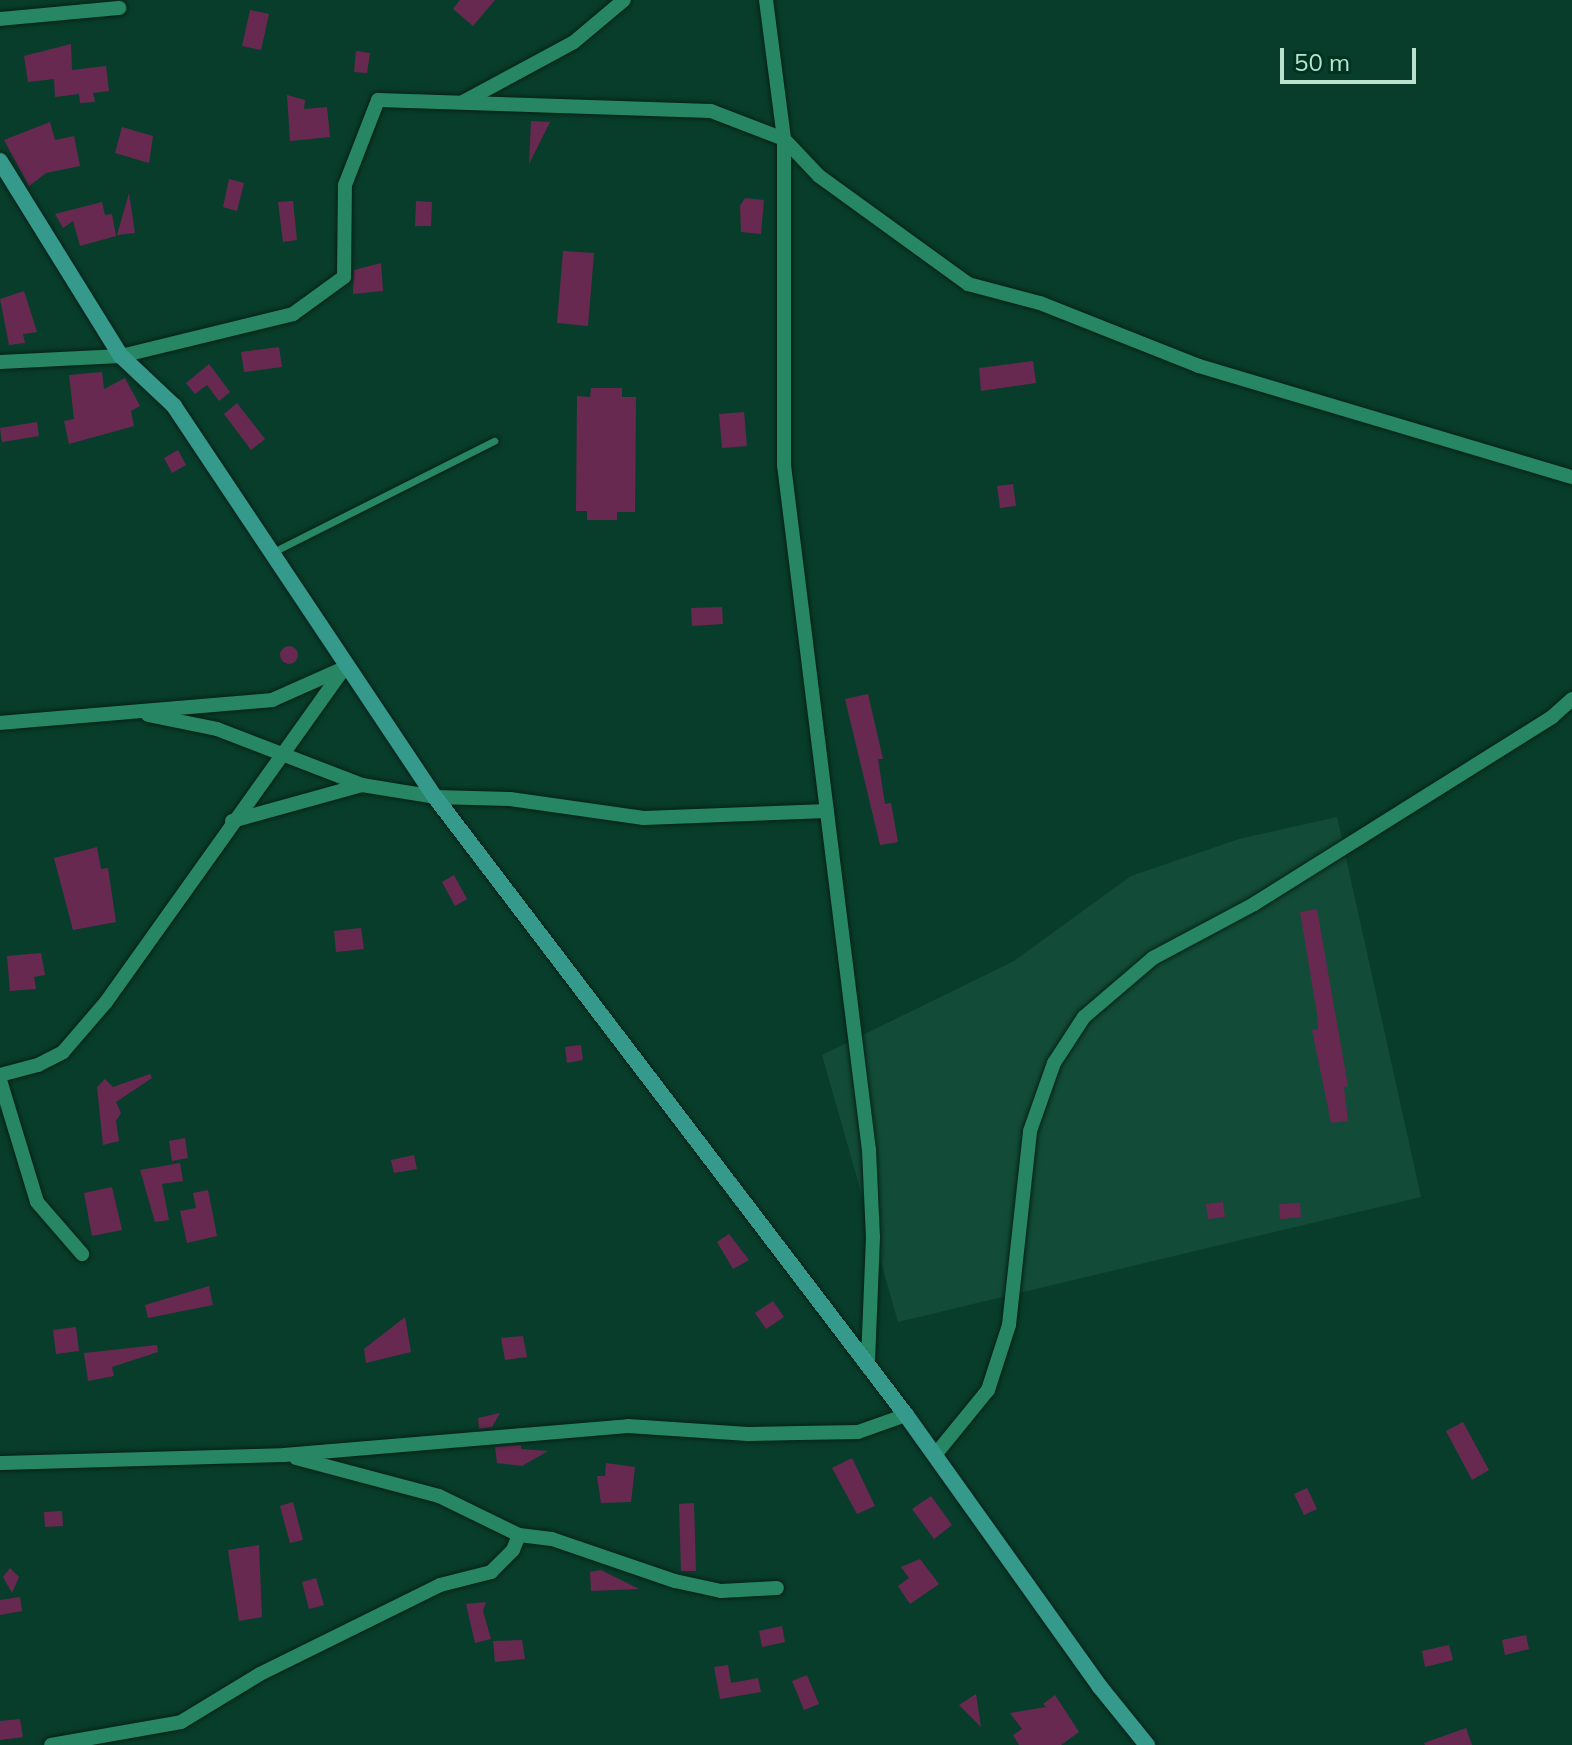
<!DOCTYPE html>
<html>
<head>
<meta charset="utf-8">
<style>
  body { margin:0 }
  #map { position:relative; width:1572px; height:1745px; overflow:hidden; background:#093d2b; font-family:Mulish,sans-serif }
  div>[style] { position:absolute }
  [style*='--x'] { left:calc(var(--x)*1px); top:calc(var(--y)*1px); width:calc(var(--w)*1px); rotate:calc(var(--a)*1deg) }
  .built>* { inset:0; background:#124b37 }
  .building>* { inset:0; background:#682950 }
  .round { border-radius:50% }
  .roads { filter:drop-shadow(0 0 2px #042116) drop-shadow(0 0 2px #042116) }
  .service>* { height:7px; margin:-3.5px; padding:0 3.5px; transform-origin:3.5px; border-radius:3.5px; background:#278764 }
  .minor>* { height:14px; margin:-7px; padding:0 7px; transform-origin:7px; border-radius:7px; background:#278764 }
  .secondary>* { height:16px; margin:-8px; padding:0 8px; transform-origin:8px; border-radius:8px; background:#35998c }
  span { translate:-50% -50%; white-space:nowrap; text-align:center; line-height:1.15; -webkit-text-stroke:6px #003321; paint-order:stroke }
  .scale { position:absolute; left:1280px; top:48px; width:136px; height:36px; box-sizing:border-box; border:4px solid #b9e3cf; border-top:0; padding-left:10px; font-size:24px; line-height:28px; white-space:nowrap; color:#b9e3cf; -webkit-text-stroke:6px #003321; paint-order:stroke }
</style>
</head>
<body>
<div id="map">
  <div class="built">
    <div style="clip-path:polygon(1337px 817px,1421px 1197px,898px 1322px,822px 1055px,1014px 961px,1131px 876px,1239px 839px)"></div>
  </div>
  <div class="building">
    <div style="clip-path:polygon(460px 0,495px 0,473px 26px,453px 9px)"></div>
    <div style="clip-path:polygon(250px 10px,269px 14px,261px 50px,242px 46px)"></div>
    <div style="clip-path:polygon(71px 44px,72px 70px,106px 66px,109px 91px,93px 93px,95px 102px,80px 103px,79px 94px,55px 97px,54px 79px,28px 82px,24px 56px)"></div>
    <div style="clip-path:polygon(356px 51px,370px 53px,367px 73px,354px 72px)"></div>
    <div style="clip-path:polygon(287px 95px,305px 100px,304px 109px,327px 107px,330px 137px,290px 141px)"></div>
    <div style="clip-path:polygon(531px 121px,550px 122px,529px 164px)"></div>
    <div style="clip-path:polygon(50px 122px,55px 140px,74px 136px,80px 166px,46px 173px,29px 186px,4px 140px)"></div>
    <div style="clip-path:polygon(122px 127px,153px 136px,149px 163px,115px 153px)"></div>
    <div style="clip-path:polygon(229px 179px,244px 183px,237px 211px,223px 207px)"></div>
    <div style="clip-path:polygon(129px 193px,135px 233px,117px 235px)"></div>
    <div style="clip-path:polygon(745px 198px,764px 200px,761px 234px,741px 232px,740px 206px)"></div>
    <div style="clip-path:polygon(293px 201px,297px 240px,283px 242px,278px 202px)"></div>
    <div style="clip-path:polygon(416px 201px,432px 202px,431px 226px,415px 226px)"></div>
    <div style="clip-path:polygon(102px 202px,105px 215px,112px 214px,116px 236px,80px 246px,73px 221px,63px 228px,55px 214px)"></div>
    <div style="clip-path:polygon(563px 251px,594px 253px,588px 326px,557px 323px)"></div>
    <div style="clip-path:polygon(381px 263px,383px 291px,353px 294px,354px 270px)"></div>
    <div style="clip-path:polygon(24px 291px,37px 332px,23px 334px,25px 343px,9px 345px,0 299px)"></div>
    <div style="clip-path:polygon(279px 347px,282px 367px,244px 372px,241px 352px)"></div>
    <div style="clip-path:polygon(1033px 361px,1036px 383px,981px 391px,979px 368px)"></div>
    <div style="clip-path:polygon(209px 364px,230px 392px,219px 401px,207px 385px,195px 394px,186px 383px)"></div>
    <div style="clip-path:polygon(102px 372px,104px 389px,125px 378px,140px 406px,131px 411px,134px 426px,69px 444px,64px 421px,74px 419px,69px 375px)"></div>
    <div style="clip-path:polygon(591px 388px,622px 388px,622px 397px,636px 397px,635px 512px,617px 512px,617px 520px,587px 520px,587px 511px,576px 511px,577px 396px,590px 397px)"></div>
    <div style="clip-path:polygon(237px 403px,265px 439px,251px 450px,224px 414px)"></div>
    <div style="clip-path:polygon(744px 412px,747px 446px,722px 448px,719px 414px)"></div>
    <div style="clip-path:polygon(37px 422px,39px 436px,2px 442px,0 428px)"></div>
    <div style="clip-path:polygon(178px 450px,186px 465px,172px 473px,164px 458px)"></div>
    <div style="clip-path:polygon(1013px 484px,1016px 506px,1000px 508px,997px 486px)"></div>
    <div style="clip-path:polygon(722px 607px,723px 624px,692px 626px,691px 608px)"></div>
    <div class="round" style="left:280px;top:646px;width:18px;height:18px"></div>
    <div style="clip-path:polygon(868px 694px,883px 759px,878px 759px,885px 804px,891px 803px,898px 842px,880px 845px,845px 699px)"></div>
    <div style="clip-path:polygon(97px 847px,101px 869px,108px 868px,116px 922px,73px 930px,54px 858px)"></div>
    <div style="clip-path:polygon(454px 875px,467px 899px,455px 906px,442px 882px)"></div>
    <div style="clip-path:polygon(1317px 909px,1348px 1086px,1344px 1087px,1348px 1121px,1331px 1123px,1312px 1030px,1318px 1029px,1317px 1014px,1300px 912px)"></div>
    <div style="clip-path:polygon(361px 928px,364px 949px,336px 952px,334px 931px)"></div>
    <div style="clip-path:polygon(41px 953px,45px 975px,34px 977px,36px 989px,10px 991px,7px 956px)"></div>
    <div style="clip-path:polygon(581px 1045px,583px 1060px,567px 1063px,565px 1047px)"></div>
    <div style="clip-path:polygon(150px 1074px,152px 1078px,116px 1102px,121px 1113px,116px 1121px,119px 1141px,103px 1145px,97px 1087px,105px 1079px,113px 1087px)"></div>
    <div style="clip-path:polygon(185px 1138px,188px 1158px,172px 1161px,169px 1141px)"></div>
    <div style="clip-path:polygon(414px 1155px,417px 1169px,394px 1173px,391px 1160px)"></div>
    <div style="clip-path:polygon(180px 1163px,183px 1181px,162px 1184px,169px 1220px,155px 1222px,140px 1170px)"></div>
    <div style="clip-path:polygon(112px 1187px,122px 1230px,92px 1236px,84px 1193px)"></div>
    <div style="clip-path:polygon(208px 1190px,217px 1236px,187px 1243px,180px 1211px,196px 1208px,193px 1193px)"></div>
    <div style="clip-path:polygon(1223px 1202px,1225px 1217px,1208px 1219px,1206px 1204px)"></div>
    <div style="clip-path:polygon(1300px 1203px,1301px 1217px,1280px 1219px,1279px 1204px)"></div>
    <div style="clip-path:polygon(729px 1234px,749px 1260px,733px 1269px,717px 1242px)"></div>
    <div style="clip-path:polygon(209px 1286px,213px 1305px,148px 1318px,145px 1305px)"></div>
    <div style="clip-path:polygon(773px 1301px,784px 1317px,766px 1329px,755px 1313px)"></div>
    <div style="clip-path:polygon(405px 1317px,411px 1352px,366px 1363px,364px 1349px)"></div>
    <div style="clip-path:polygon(76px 1327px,79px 1351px,56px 1354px,53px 1330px)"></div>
    <div style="clip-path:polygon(523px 1336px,527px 1357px,505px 1360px,501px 1338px)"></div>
    <div style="clip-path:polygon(157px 1345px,158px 1352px,112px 1367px,114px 1376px,88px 1381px,84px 1353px)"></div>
    <div style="clip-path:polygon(500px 1413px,492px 1427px,479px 1429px,478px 1418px)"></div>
    <div style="clip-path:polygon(1463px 1422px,1489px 1470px,1472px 1480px,1446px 1431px)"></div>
    <div style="clip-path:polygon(521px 1445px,521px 1449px,548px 1451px,522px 1466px,497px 1463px,495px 1447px)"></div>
    <div style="clip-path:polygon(852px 1458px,875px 1506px,857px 1514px,832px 1468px)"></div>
    <div style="clip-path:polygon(606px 1463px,635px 1467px,631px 1502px,601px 1503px,597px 1476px,605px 1476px)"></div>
    <div style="clip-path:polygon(1307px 1488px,1317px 1509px,1304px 1515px,1294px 1494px)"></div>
    <div style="clip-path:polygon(931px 1496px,952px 1525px,934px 1539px,912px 1509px)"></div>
    <div style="clip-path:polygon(293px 1502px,303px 1540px,290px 1543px,280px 1506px)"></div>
    <div style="clip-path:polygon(694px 1503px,696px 1571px,681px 1571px,679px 1504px)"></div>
    <div style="clip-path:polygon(62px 1511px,63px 1526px,45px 1527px,44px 1512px)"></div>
    <div style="clip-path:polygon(259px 1545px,262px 1617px,239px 1621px,228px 1550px)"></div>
    <div style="clip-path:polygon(920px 1559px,939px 1584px,910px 1604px,898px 1586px,909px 1578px,901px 1567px)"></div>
    <div style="clip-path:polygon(10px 1568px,19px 1577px,12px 1593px,3px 1577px)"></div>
    <div style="clip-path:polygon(601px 1570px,639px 1589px,591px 1591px,590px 1572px)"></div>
    <div style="clip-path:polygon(316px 1578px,324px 1605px,309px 1609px,302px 1582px)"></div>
    <div style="clip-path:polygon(20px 1597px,22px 1611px,0 1615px,0 1600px)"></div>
    <div style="clip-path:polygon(486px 1602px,483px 1611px,491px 1639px,475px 1643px,466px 1604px)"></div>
    <div style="clip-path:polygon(782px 1626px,785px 1642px,762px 1647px,759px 1631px)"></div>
    <div style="clip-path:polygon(1526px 1635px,1529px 1649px,1505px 1655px,1502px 1640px)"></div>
    <div style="clip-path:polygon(522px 1640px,525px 1659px,495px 1662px,493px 1641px)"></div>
    <div style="clip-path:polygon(1449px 1645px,1453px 1660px,1425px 1667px,1422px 1651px)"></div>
    <div style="clip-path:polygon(728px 1665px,731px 1683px,758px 1678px,761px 1692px,720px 1699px,714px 1667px)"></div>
    <div style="clip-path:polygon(807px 1675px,819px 1704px,804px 1710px,792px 1681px)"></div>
    <div style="clip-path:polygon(976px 1694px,981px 1727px,959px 1705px)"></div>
    <div style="clip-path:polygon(1055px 1695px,1079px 1732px,1061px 1745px,1019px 1745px,1013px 1735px,1022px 1729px,1010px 1713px,1046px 1707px,1043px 1704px)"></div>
    <div style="clip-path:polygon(20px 1719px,23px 1737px,0 1740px,0 1721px)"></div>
    <div style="clip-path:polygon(1466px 1728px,1472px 1745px,1425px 1745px,1424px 1743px)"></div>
  </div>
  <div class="roads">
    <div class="service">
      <div style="--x:271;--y:553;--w:250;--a:-26.7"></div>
    </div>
    <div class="minor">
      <div style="--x:766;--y:0;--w:140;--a:82.6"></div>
      <div style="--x:784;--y:139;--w:326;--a:90"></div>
      <div style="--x:784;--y:465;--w:690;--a:82.93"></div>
      <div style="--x:869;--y:1150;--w:87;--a:87.4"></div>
      <div style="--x:873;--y:1237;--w:127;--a:92.3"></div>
      <div style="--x:0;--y:19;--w:120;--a:-5.3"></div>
      <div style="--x:463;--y:102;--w:126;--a:-28.4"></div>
      <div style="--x:574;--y:42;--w:65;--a:-40"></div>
      <div style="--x:0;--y:362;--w:121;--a:-2.8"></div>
      <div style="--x:121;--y:356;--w:177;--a:-13.7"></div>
      <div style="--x:293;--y:314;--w:63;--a:-36"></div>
      <div style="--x:344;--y:277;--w:92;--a:-89.4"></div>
      <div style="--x:345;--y:185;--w:91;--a:-68.8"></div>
      <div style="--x:378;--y:100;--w:333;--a:1.9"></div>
      <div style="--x:711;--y:111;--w:78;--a:21"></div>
      <div style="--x:784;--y:139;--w:51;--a:46.6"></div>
      <div style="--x:819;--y:176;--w:184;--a:35.9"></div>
      <div style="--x:968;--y:284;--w:74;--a:14.8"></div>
      <div style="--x:1040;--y:303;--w:171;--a:21.6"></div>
      <div style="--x:1199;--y:366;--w:389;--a:16.6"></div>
      <div style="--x:148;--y:715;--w:70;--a:11.5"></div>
      <div style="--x:217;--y:729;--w:155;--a:21.1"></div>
      <div style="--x:362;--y:785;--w:74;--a:9.3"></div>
      <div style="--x:435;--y:797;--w:75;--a:1.5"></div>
      <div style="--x:510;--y:799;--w:135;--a:8.1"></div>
      <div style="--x:644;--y:818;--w:183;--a:-2.2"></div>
      <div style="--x:0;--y:723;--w:273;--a:-4.8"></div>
      <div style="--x:272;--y:700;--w:79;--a:-24"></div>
      <div style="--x:232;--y:821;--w:135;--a:-15.5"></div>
      <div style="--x:0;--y:1075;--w:39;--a:-15"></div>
      <div style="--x:38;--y:1065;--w:28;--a:-27"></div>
      <div style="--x:63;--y:1052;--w:66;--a:-49.3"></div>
      <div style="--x:106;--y:1002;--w:412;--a:-54.5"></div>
      <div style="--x:0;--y:1080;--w:127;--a:73.1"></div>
      <div style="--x:37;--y:1202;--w:69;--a:49.1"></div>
      <div style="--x:935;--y:1455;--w:84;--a:-50.8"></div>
      <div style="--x:988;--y:1390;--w:68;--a:-72.1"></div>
      <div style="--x:1009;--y:1325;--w:195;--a:-83.8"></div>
      <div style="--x:1030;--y:1131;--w:72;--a:-70.6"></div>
      <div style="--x:1054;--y:1063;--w:55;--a:-56.9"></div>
      <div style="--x:1084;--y:1017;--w:91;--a:-40.5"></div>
      <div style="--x:1153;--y:958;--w:115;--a:-28.1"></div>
      <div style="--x:1254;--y:904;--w:352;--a:-32.1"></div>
      <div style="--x:1552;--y:717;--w:27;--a:-42"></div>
      <div style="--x:296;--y:1458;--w:148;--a:14.9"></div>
      <div style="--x:439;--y:1496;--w:89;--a:26"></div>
      <div style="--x:519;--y:1535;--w:33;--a:7"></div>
      <div style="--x:552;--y:1539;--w:130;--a:18.9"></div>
      <div style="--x:675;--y:1581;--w:47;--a:12.3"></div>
      <div style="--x:721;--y:1591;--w:56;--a:-3.1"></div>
      <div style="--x:0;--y:1463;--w:284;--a:-1.6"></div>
      <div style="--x:284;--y:1455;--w:345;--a:-4.8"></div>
      <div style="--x:628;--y:1426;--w:120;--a:3.8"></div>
      <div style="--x:748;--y:1434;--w:110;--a:-1"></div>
      <div style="--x:858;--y:1432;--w:51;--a:-19.5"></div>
      <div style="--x:51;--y:1745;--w:132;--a:-10"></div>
      <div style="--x:181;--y:1722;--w:92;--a:-31.3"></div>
      <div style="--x:260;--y:1674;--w:201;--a:-26.3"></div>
      <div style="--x:440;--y:1585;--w:53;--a:-14.3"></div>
      <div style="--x:491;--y:1572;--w:31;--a:-45"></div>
      <div style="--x:513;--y:1550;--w:16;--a:-68"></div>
    </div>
    <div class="secondary">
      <div style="--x:0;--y:161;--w:229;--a:58.2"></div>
      <div style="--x:121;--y:356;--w:73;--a:43.3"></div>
      <div style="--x:174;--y:406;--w:470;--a:56.3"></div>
      <div style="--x:435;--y:797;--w:777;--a:52.69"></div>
      <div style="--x:906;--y:1415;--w:334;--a:54.5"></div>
      <div style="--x:1100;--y:1687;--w:75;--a:51"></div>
    </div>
  </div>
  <div class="scale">50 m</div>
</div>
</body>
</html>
